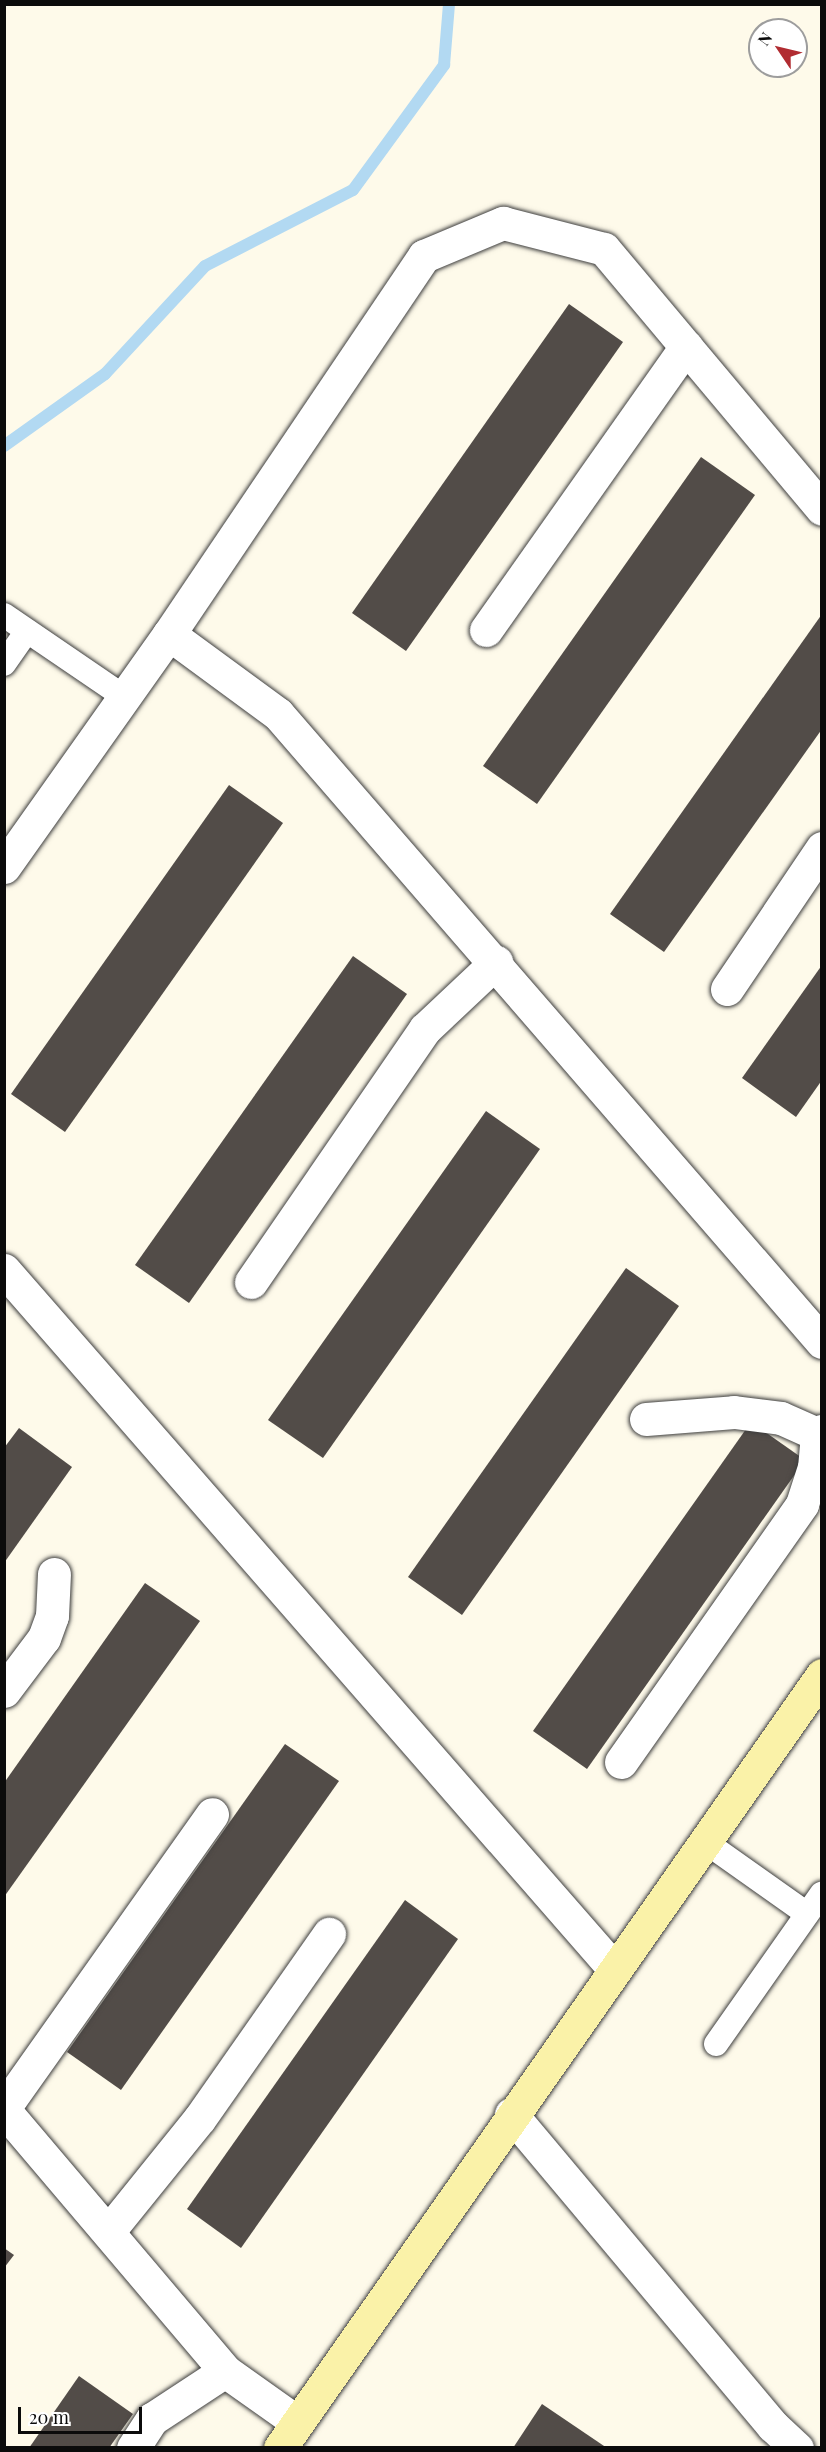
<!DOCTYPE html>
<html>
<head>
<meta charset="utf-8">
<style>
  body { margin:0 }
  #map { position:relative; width:826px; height:2452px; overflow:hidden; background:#fefaea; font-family:"Playfair Display",serif }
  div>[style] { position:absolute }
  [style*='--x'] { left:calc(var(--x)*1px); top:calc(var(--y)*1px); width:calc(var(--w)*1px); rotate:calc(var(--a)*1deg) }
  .stream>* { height:12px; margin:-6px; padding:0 6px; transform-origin:6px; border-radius:6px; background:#b2d9f2 }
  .building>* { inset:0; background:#524c48 }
  .roads { filter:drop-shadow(0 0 2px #3e3e3e) drop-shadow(0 0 2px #3e3e3e) }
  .lane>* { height:24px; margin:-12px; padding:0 12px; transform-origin:12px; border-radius:12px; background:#fff }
  .street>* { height:33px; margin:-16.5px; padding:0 16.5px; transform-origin:16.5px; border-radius:16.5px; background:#fff }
  .secondary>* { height:33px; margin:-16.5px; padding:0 16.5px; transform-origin:16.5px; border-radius:16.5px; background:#faf2a8 }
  span { translate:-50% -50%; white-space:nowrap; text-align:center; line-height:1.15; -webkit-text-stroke:6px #fff; paint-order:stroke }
  .frame { position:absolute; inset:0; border:6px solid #0b0b0b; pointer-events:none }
  .north { position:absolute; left:748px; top:18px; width:60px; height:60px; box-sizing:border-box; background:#fff; border:2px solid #9d9d9d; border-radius:50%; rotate:305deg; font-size:16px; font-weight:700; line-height:24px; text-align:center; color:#0b0b0b }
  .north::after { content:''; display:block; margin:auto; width:21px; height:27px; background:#b12c31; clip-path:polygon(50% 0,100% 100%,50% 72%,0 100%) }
  .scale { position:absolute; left:18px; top:2407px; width:124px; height:27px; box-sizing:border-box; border:3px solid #0b0b0b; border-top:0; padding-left:8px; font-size:18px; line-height:21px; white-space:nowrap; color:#0b0b0b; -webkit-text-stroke:4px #fff; paint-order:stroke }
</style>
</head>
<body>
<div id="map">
  <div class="stream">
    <div style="--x:4;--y:446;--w:124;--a:-35.5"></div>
    <div style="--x:105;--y:374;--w:147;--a:-47.2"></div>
    <div style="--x:205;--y:266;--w:166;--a:-27.2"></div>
    <div style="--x:353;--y:190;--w:155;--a:-53.9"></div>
    <div style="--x:444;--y:65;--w:61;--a:-85.3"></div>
  </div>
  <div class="building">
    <div style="clip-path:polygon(569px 304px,623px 342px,406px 651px,352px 613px)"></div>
    <div style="clip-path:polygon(701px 457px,755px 495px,537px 804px,483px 766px)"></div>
    <div style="clip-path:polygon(822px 614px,822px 729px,664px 952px,610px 914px)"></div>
    <div style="clip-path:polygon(229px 785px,283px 823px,65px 1132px,11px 1094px)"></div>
    <div style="clip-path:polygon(353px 956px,407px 994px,189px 1303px,135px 1265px)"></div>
    <div style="clip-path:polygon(822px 965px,822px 1080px,796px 1117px,742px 1078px)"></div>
    <div style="clip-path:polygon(486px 1111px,540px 1149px,323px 1458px,268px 1420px)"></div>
    <div style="clip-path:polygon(626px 1268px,679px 1306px,462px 1615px,408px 1577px)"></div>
    <div style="clip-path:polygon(751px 1422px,805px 1460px,587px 1769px,533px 1731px)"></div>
    <div style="clip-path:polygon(19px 1428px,72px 1467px,4px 1563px,4px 1448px)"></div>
    <div style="clip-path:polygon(145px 1583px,200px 1621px,4px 1897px,4px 1783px)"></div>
    <div style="clip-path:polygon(285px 1744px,339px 1781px,121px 2090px,67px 2052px)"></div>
    <div style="clip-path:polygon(405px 1900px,458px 1939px,241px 2248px,187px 2209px)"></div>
    <div style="clip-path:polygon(4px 2248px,14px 2255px,4px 2268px)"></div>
    <div style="clip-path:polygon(79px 2376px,133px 2414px,109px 2448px,29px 2448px)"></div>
    <div style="clip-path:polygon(542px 2404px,607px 2448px,513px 2448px)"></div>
  </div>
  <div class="roads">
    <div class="lane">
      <div style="--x:4;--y:615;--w:145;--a:34.3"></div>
      <div style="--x:4;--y:664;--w:40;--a:-55.1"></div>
      <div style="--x:704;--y:1841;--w:126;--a:35.3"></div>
      <div style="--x:716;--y:2044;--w:184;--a:-54.9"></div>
    </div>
    <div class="street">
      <div style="--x:486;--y:630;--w:347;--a:-54.8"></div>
      <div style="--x:169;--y:634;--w:135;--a:36.3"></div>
      <div style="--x:278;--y:714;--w:831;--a:49.1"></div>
      <div style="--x:4;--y:867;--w:286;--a:-54.7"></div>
      <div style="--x:169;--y:634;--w:456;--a:-56"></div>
      <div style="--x:424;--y:256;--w:86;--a:-22.7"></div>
      <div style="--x:503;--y:223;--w:104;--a:14.4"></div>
      <div style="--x:604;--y:249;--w:339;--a:50"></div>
      <div style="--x:727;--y:989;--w:170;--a:-56"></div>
      <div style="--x:4;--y:1270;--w:929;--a:48.88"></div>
      <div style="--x:251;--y:1282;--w:307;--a:-55.5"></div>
      <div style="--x:425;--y:1029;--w:98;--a:-43.3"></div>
      <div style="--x:646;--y:1419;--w:88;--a:-4.5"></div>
      <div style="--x:734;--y:1412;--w:47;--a:7.3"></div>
      <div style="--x:781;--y:1418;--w:39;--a:24"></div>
      <div style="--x:817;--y:1434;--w:6;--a:-31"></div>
      <div style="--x:4;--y:1691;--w:66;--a:-53"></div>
      <div style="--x:44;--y:1638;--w:23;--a:-70"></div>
      <div style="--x:52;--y:1616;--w:42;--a:-87.3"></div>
      <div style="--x:621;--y:1762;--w:315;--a:-54.9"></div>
      <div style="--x:802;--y:1504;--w:38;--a:-72"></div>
      <div style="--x:814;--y:1468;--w:34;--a:-85"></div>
      <div style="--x:4;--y:2108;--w:360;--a:-54.7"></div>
      <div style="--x:4;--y:2110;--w:342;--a:49.7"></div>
      <div style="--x:225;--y:2371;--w:88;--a:35.3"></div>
      <div style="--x:511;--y:2114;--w:407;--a:50"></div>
      <div style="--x:773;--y:2426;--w:33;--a:43"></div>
      <div style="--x:108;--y:2232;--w:146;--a:-51.1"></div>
      <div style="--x:200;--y:2118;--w:225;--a:-55"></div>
      <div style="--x:133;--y:2448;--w:35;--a:-57"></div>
      <div style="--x:152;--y:2419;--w:87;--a:-33.3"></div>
    </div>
    <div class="secondary">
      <div style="--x:280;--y:2448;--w:944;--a:-54.96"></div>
    </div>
  </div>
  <div class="frame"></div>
  <div class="north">N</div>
  <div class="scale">20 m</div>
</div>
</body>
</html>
